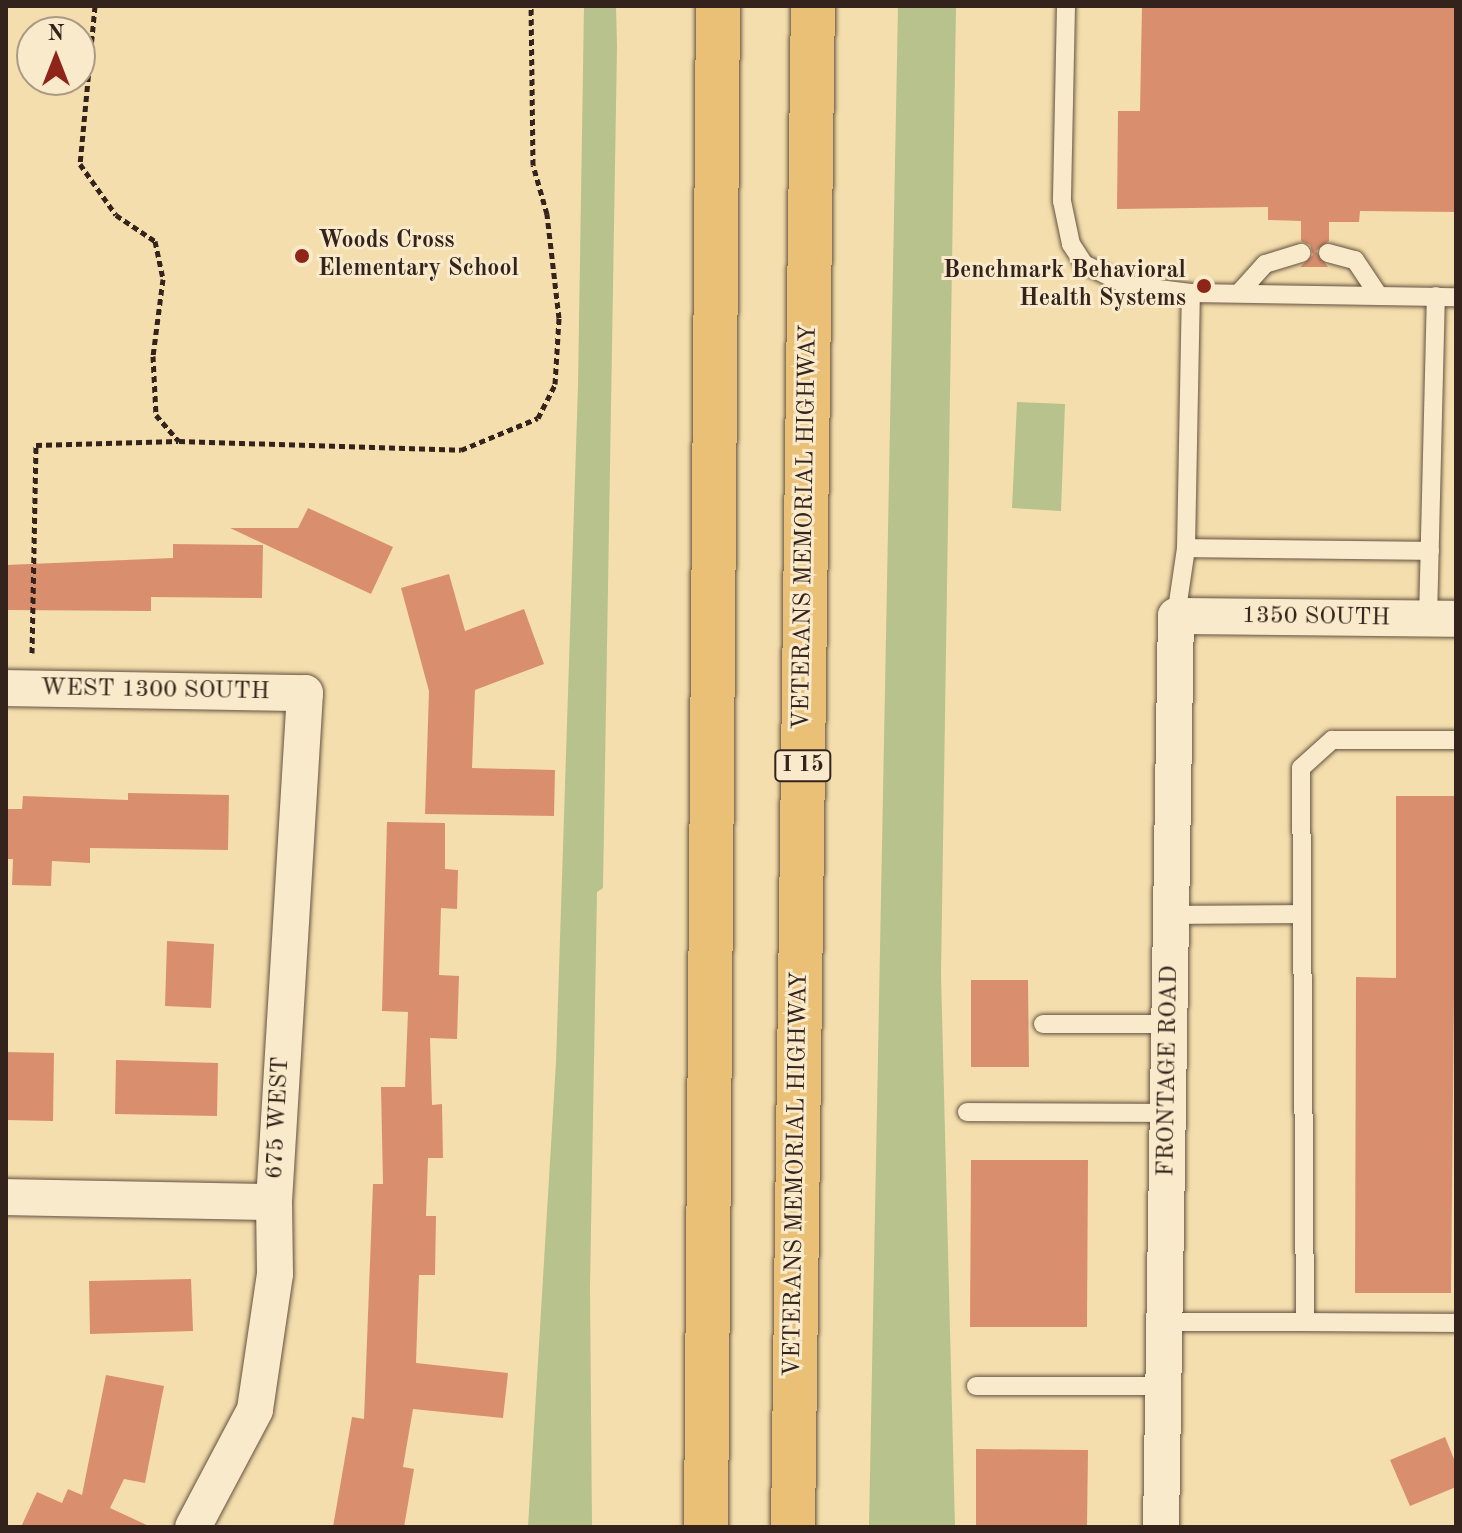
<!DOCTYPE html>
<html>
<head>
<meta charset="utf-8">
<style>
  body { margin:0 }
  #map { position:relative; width:1462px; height:1533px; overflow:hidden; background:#f4dead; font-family:"Old Standard TT",serif }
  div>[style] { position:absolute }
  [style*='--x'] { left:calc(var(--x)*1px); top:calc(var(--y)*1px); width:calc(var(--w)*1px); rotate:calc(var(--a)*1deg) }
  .green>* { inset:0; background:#b8c28c }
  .building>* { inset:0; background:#d98f6e }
  .path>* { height:5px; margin-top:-2.5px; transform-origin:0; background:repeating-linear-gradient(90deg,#34231d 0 6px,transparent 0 10px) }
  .roads { filter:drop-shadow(0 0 2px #645241) drop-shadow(0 0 2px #645241) }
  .lane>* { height:18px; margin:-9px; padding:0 9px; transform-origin:9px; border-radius:9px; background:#f8eaca }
  .street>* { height:36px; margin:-18px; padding:0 18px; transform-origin:18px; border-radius:18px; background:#f8eaca }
  .highway>* { height:44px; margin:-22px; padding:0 22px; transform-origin:22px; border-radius:22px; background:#eabf76 }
  .dots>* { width:22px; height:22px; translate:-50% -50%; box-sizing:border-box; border:4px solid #f8eaca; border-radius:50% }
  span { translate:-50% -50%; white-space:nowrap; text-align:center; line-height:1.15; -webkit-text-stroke:6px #f8eaca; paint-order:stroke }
  .shield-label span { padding:2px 6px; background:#f8eaca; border:2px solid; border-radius:6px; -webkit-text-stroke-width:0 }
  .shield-label { font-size:22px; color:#34231d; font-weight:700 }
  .poi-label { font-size:24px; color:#34231d; font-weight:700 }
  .left { translate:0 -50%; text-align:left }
  .right { translate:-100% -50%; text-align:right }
  .street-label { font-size:24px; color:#34231d }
  .frame { position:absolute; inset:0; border:8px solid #34231d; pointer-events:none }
  .north { position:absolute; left:16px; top:16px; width:80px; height:80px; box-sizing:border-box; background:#f8eaca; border:2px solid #aa9a85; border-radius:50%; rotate:0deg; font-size:22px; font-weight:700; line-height:32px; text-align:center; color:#34231d }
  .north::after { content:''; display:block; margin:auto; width:28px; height:36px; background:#8f2418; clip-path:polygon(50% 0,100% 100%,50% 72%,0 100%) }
</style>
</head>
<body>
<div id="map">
  <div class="green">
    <div style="clip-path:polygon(584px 6px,616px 6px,617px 46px,603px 888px,597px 892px,590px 1287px,592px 1527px,528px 1527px,556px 1062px,578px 386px)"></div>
    <div style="clip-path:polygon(898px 6px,956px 6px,941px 974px,955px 1527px,869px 1527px)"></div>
    <div style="clip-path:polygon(1017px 402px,1065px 404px,1061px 511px,1012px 508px)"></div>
  </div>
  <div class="building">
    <div style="clip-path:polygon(1142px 6px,1456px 6px,1456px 212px,1360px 211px,1359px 222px,1329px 222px,1329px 241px,1316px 251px,1328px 267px,1300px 267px,1313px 255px,1310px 245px,1301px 241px,1301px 221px,1268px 220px,1268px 207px,1117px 209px,1118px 111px,1140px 111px)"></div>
    <div style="clip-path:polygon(308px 508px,393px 547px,371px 594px,230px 528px,298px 528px)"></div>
    <div style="clip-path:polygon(173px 544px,263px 545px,262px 598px,151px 597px,151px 611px,6px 610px,6px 565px,173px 558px)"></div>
    <div style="clip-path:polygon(449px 574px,465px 631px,524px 609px,544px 664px,475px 690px,472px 768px,555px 770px,554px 816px,425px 814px,429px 691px,401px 588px)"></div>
    <div style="clip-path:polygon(128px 793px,229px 795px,228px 850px,90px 848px,90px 863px,52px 861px,51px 886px,12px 885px,13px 859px,6px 859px,6px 809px,22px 809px,23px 796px,128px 800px)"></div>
    <div style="clip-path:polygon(1396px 796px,1456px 796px,1451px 1293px,1355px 1293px,1356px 977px,1396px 978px)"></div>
    <div style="clip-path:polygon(387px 822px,445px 823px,445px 869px,458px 870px,457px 909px,441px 908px,439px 975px,459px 976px,457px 1039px,430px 1038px,432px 1105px,442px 1104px,443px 1158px,428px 1158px,426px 1216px,436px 1216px,435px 1275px,419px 1275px,416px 1363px,508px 1373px,503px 1418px,413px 1409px,403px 1467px,414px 1469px,404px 1527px,333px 1527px,352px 1417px,364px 1419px,373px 1184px,383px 1184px,381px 1087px,405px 1087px,408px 1012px,382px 1011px)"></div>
    <div style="clip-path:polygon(167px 941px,214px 944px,211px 1008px,165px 1006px)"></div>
    <div style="clip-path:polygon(971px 980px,1028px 980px,1029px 1067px,971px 1067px)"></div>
    <div style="clip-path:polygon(6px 1052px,54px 1053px,53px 1121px,6px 1120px)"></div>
    <div style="clip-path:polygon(116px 1060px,218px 1063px,217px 1116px,115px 1114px)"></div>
    <div style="clip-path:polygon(971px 1160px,1088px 1160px,1087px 1327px,970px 1327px)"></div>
    <div style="clip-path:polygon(191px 1279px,193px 1331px,90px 1334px,89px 1281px)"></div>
    <div style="clip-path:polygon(106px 1375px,164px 1386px,145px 1483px,124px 1479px,110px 1508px,151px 1527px,21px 1527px,37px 1492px,62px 1503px,68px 1489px,82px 1495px)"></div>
    <div style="clip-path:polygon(1445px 1437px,1456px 1464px,1456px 1487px,1410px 1506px,1390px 1460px)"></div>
    <div style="clip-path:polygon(976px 1449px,1088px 1450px,1087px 1527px,976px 1527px)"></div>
  </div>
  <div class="path">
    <div style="--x:95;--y:6;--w:159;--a:95.4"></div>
    <div style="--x:80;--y:164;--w:62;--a:54.8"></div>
    <div style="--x:116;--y:215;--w:47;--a:33.7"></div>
    <div style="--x:155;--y:241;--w:39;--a:78"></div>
    <div style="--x:163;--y:279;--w:78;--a:97.4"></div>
    <div style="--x:153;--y:356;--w:59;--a:87.1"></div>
    <div style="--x:156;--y:415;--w:35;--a:49"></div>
    <div style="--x:179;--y:441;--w:282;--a:1.8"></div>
    <div style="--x:461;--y:450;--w:83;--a:-22.6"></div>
    <div style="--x:538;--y:418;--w:38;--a:-63"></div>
    <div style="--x:555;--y:384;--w:66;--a:-86.5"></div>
    <div style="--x:559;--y:318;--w:105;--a:-96.6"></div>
    <div style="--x:547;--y:214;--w:51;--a:-105.9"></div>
    <div style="--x:533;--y:165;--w:159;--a:-90.7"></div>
    <div style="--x:32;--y:653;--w:208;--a:-88.9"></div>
    <div style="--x:36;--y:445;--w:142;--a:-1.6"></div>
  </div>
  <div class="roads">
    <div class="lane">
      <div style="--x:1066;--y:6;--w:195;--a:91.2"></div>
      <div style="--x:1062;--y:201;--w:44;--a:78.2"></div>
      <div style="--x:1071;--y:244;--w:24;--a:57"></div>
      <div style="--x:1084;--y:264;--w:48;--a:26"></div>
      <div style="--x:1127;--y:285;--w:64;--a:7.1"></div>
      <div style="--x:1191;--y:293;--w:265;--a:0.9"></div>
      <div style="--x:1328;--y:253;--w:28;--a:15"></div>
      <div style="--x:1355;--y:260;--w:43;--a:56.3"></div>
      <div style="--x:1239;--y:293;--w:39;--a:-48"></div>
      <div style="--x:1265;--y:264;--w:38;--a:-17"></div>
      <div style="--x:1186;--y:548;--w:244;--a:0.7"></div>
      <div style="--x:1176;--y:616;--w:69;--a:-81.6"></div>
      <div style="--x:1186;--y:548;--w:255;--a:-88.9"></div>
      <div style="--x:1428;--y:619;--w:323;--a:-88.6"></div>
      <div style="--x:1171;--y:915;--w:131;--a:-0.4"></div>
      <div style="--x:1043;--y:1024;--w:126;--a:0"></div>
      <div style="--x:967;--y:1112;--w:201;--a:0.3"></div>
      <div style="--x:1164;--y:1322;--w:141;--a:0"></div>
      <div style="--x:1305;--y:1322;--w:554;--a:-90.41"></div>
      <div style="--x:1301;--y:768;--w:42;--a:-42.1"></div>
      <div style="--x:1332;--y:740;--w:124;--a:0"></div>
      <div style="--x:1305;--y:1322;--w:151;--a:0.4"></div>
      <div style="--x:976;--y:1386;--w:188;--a:0"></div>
    </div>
    <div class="street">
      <div style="--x:6;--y:688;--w:299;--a:1"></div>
      <div style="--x:305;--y:693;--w:510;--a:93.49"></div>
      <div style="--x:274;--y:1202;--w:72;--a:89.2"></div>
      <div style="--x:275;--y:1274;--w:137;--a:98.4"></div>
      <div style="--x:255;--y:1410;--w:132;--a:117.9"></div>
      <div style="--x:6;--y:1197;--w:268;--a:1.1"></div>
      <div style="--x:1161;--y:1527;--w:911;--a:-89.06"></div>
      <div style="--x:1176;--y:616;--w:280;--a:0.6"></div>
    </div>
    <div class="highway">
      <div style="--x:706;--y:1527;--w:1521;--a:-89.55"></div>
      <div style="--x:793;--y:1527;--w:1521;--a:-89.25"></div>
    </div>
  </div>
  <div class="dots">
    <div style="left:302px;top:256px;background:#8f2418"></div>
    <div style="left:1204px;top:286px;background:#8f2418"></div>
  </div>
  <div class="shield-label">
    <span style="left:803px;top:766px">I 15</span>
  </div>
  <div class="poi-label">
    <span class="left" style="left:318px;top:256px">Woods Cross<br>Elementary School</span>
    <span class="right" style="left:1186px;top:286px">Benchmark Behavioral<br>Health Systems</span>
  </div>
  <div class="street-label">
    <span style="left:806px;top:527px;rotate:-89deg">VETERANS MEMORIAL HIGHWAY</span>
    <span style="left:1316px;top:618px;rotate:1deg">1350 SOUTH</span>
    <span style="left:155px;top:691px;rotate:1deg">WEST 1300 SOUTH</span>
    <span style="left:1169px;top:1071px;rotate:-89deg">FRONTAGE ROAD</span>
    <span style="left:279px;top:1118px;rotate:-87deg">675 WEST</span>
    <span style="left:797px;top:1174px;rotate:-89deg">VETERANS MEMORIAL HIGHWAY</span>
  </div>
  <div class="frame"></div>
  <div class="north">N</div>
</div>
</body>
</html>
